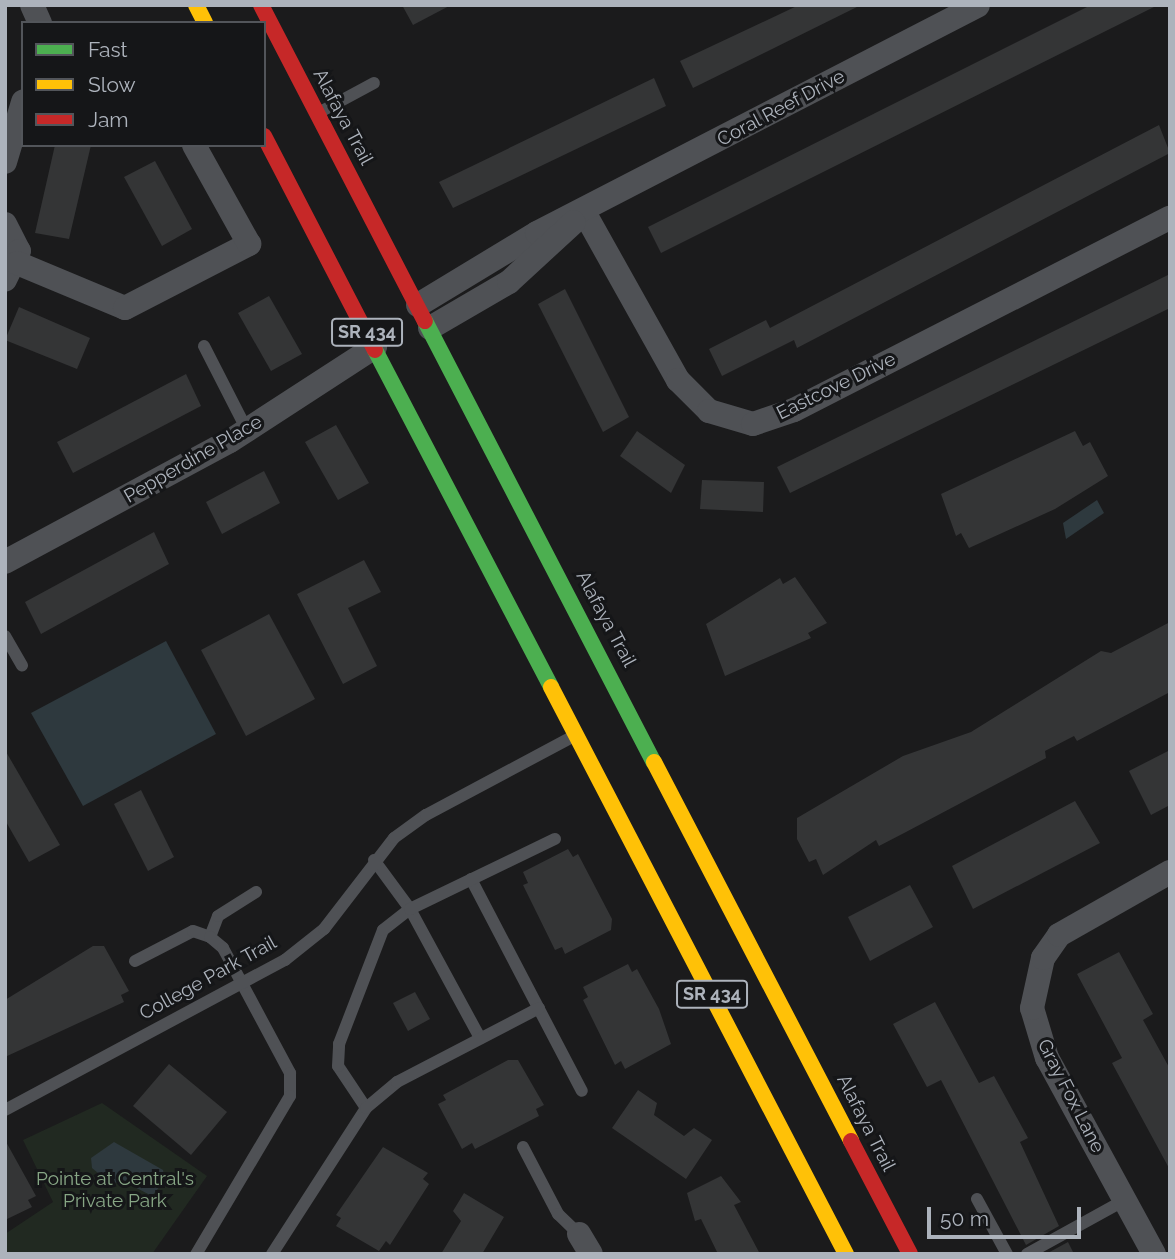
<!DOCTYPE html>
<html>
<head>
<meta charset="utf-8">
<style>
  body { margin:0 }
  #map { position:relative; width:1175px; height:1259px; overflow:hidden; background:#1b1b1c; font-family:Raleway,sans-serif }
  div>[style] { position:absolute }
  [style*='--x'] { left:calc(var(--x)*1px); top:calc(var(--y)*1px); width:calc(var(--w)*1px); rotate:calc(var(--a)*1deg) }
  .green>* { inset:0; background:#212921 }
  .water>* { inset:0; background:#2e393e }
  .building>* { inset:0; background:#343536 }
  .lane>* { height:12px; margin:-6px; padding:0 6px; transform-origin:6px; border-radius:6px; background:#4f5155 }
  .street>* { height:24px; margin:-12px; padding:0 12px; transform-origin:12px; border-radius:12px; background:#4f5155 }
  .fast>* { height:16px; margin:-8px; padding:0 8px; transform-origin:8px; border-radius:8px; background:#4caf50 }
  .slow>* { height:16px; margin:-8px; padding:0 8px; transform-origin:8px; border-radius:8px; background:#ffc107 }
  .jam>* { height:16px; margin:-8px; padding:0 8px; transform-origin:8px; border-radius:8px; background:#c62828 }
  span { translate:-50% -50%; white-space:nowrap; text-align:center; line-height:1.15; -webkit-text-stroke:6px #151618; paint-order:stroke }
  .shield-label span { padding:2px 5px; background:#151618; border:2px solid; border-radius:5px; -webkit-text-stroke-width:0 }
  .shield-label { font-size:18px; color:#adb3bc; font-weight:700 }
  .street-label { font-size:19px; color:#adb3bc }
  .park-label { font-size:19px; color:#87a685 }
  .frame { position:absolute; inset:0; border:7px solid #adb3bc; pointer-events:none }
  .legend { position:absolute; left:21px; top:21px; width:245px; height:126px; box-sizing:border-box; background:#151618; border:2px solid #52555a; margin:0; padding:9px 12px; list-style:none; font-size:21px; color:#adb3bc }
  .legend li { display:flex; align-items:center; gap:14px; height:35px }
  .legend b { width:35px; border:2px solid #52555a }
  .scale { position:absolute; left:927px; top:1207px; width:154px; height:32px; box-sizing:border-box; border:4px solid #adb3bc; border-top:0; padding-left:9px; font-size:21px; line-height:24px; white-space:nowrap; color:#adb3bc; -webkit-text-stroke:5px #151618; paint-order:stroke }
</style>
</head>
<body>
<div id="map">
  <div class="green">
    <div style="clip-path:polygon(102px 1103px,207px 1176px,152px 1254px,5px 1254px,5px 1234px,53px 1202px,23px 1140px)"></div>
  </div>
  <div class="water">
    <div style="clip-path:polygon(1097px 500px,1104px 513px,1066px 539px,1063px 523px)"></div>
    <div style="clip-path:polygon(166px 641px,216px 734px,83px 806px,31px 713px)"></div>
    <div style="clip-path:polygon(114px 1142px,163px 1170px,165px 1180px,152px 1196px,125px 1182px,110px 1183px,92px 1168px,91px 1158px)"></div>
  </div>
  <div class="building">
    <div style="clip-path:polygon(402px 5px,451px 5px,413px 25px)"></div>
    <div style="clip-path:polygon(799px 5px,861px 5px,693px 88px,680px 61px)"></div>
    <div style="clip-path:polygon(1091px 5px,1158px 5px,661px 253px,648px 227px)"></div>
    <div style="clip-path:polygon(654px 78px,666px 106px,453px 208px,439px 182px)"></div>
    <div style="clip-path:polygon(1159px 125px,1170px 153px,797px 348px,794px 340px,722px 376px,709px 349px,766px 320px,770px 328px)"></div>
    <div style="clip-path:polygon(55px 145px,91px 145px,69px 239px,35px 233px)"></div>
    <div style="clip-path:polygon(155px 161px,192px 229px,162px 246px,124px 177px)"></div>
    <div style="clip-path:polygon(1170px 274px,1170px 308px,790px 493px,777px 467px)"></div>
    <div style="clip-path:polygon(565px 289px,629px 417px,603px 432px,538px 304px)"></div>
    <div style="clip-path:polygon(269px 296px,302px 354px,271px 371px,238px 313px)"></div>
    <div style="clip-path:polygon(19px 307px,90px 338px,77px 369px,5px 340px)"></div>
    <div style="clip-path:polygon(186px 374px,201px 406px,73px 473px,57px 442px)"></div>
    <div style="clip-path:polygon(336px 425px,369px 483px,338px 500px,305px 442px)"></div>
    <div style="clip-path:polygon(637px 431px,685px 465px,671px 493px,620px 456px)"></div>
    <div style="clip-path:polygon(1075px 431px,1083px 446px,1090px 442px,1108px 476px,1055px 509px,969px 548px,961px 533px,956px 536px,941px 494px)"></div>
    <div style="clip-path:polygon(264px 471px,280px 503px,222px 534px,206px 502px)"></div>
    <div style="clip-path:polygon(702px 480px,764px 482px,763px 512px,700px 509px)"></div>
    <div style="clip-path:polygon(154px 532px,169px 564px,41px 634px,25px 602px)"></div>
    <div style="clip-path:polygon(364px 560px,381px 592px,348px 608px,377px 666px,343px 684px,297px 594px)"></div>
    <div style="clip-path:polygon(795px 577px,827px 623px,808px 633px,811px 638px,725px 676px,706px 624px,780px 578px,783px 584px)"></div>
    <div style="clip-path:polygon(269px 614px,315px 699px,246px 736px,201px 650px)"></div>
    <div style="clip-path:polygon(1170px 622px,1170px 692px,1077px 741px,1074px 736px,1045px 751px,1046px 758px,906px 832px,879px 846px,876px 840px,823px 875px,816px 859px,809px 862px,797px 839px,797px 818px,903px 756px,971px 732px,1101px 651px,1111px 653px)"></div>
    <div style="clip-path:polygon(5px 750px,60px 845px,29px 862px,5px 820px)"></div>
    <div style="clip-path:polygon(1170px 750px,1170px 805px,1151px 815px,1129px 771px)"></div>
    <div style="clip-path:polygon(141px 790px,174px 857px,148px 871px,114px 804px)"></div>
    <div style="clip-path:polygon(1075px 801px,1100px 843px,973px 909px,952px 866px)"></div>
    <div style="clip-path:polygon(568px 849px,573px 857px,578px 854px,612px 919px,611px 930px,565px 954px,562px 947px,555px 950px,523px 885px,528px 883px,523px 872px)"></div>
    <div style="clip-path:polygon(910px 885px,933px 927px,870px 961px,848px 917px)"></div>
    <div style="clip-path:polygon(93px 946px,104px 946px,129px 991px,121px 995px,124px 1002px,5px 1057px,5px 1000px)"></div>
    <div style="clip-path:polygon(1119px 952px,1153px 1014px,1143px 1020px,1170px 1069px,1170px 1170px,1112px 1063px,1122px 1058px,1077px 974px)"></div>
    <div style="clip-path:polygon(628px 964px,632px 972px,637px 969px,659px 1009px,671px 1044px,625px 1069px,621px 1061px,615px 1065px,583px 1000px,588px 997px,583px 987px)"></div>
    <div style="clip-path:polygon(415px 992px,430px 1019px,408px 1031px,393px 1003px)"></div>
    <div style="clip-path:polygon(935px 1002px,979px 1083px,994px 1076px,1028px 1138px,1020px 1142px,1059px 1226px,1026px 1245px,941px 1080px,927px 1087px,893px 1024px)"></div>
    <div style="clip-path:polygon(508px 1060px,518px 1060px,544px 1105px,536px 1109px,539px 1116px,475px 1149px,472px 1143px,462px 1149px,438px 1104px,446px 1100px,443px 1095px)"></div>
    <div style="clip-path:polygon(169px 1064px,227px 1112px,191px 1155px,133px 1106px)"></div>
    <div style="clip-path:polygon(638px 1090px,657px 1103px,654px 1115px,684px 1136px,694px 1128px,712px 1140px,686px 1179px,612px 1128px)"></div>
    <div style="clip-path:polygon(5px 1140px,36px 1196px,28px 1200px,32px 1207px,5px 1220px)"></div>
    <div style="clip-path:polygon(383px 1147px,428px 1173px,423px 1179px,429px 1184px,390px 1245px,386px 1241px,379px 1251px,336px 1226px,341px 1218px,336px 1215px)"></div>
    <div style="clip-path:polygon(721px 1176px,741px 1202px,734px 1205px,760px 1254px,718px 1254px,701px 1219px,695px 1221px,687px 1193px)"></div>
    <div style="clip-path:polygon(464px 1193px,504px 1217px,482px 1254px,441px 1254px,461px 1221px,453px 1211px)"></div>
    <div style="clip-path:polygon(1068px 1242px,1074px 1254px,1046px 1254px)"></div>
  </div>
  <div class="lane">
    <div style="--x:322;--y:111;--w:59;--a:-28.3"></div>
    <div style="--x:204;--y:346;--w:94;--a:62.9"></div>
    <div style="--x:5;--y:636;--w:34;--a:60"></div>
    <div style="--x:374;--y:860;--w:61;--a:53.7"></div>
    <div style="--x:410;--y:909;--w:147;--a:61.5"></div>
    <div style="--x:471;--y:879;--w:239;--a:62.4"></div>
    <div style="--x:210;--y:937;--w:22;--a:-69"></div>
    <div style="--x:218;--y:916;--w:45;--a:-32.3"></div>
    <div style="--x:135;--y:961;--w:65;--a:-27.3"></div>
    <div style="--x:193;--y:931;--w:18;--a:19"></div>
    <div style="--x:210;--y:937;--w:17;--a:40"></div>
    <div style="--x:223;--y:948;--w:142;--a:61.8"></div>
    <div style="--x:290;--y:1073;--w:23;--a:90"></div>
    <div style="--x:290;--y:1096;--w:184;--a:120.7"></div>
    <div style="--x:366;--y:1108;--w:50;--a:-123.7"></div>
    <div style="--x:338;--y:1066;--w:22;--a:-87"></div>
    <div style="--x:339;--y:1044;--w:122;--a:-68.9"></div>
    <div style="--x:383;--y:930;--w:34;--a:-38"></div>
    <div style="--x:410;--y:909;--w:161;--a:-25.8"></div>
    <div style="--x:5;--y:1110;--w:318;--a:-28.2"></div>
    <div style="--x:285;--y:960;--w:50;--a:-38.5"></div>
    <div style="--x:324;--y:929;--w:115;--a:-52.4"></div>
    <div style="--x:394;--y:838;--w:39;--a:-36"></div>
    <div style="--x:426;--y:815;--w:168;--a:-28.1"></div>
    <div style="--x:523;--y:1147;--w:76;--a:62.4"></div>
    <div style="--x:558;--y:1214;--w:29;--a:44"></div>
    <div style="--x:977;--y:1199;--w:63;--a:61.4"></div>
    <div style="--x:272;--y:1254;--w:174;--a:-57.2"></div>
    <div style="--x:366;--y:1108;--w:40;--a:-40"></div>
    <div style="--x:397;--y:1082;--w:160;--a:-27.5"></div>
    <div style="--x:1027;--y:1254;--w:112;--a:-28.9"></div>
  </div>
  <div class="street">
    <div style="--x:32;--y:5;--w:20;--a:66"></div>
    <div style="--x:5;--y:162;--w:63;--a:-73.3"></div>
    <div style="--x:584;--y:212;--w:193;--a:60.8"></div>
    <div style="--x:678;--y:380;--w:44;--a:45"></div>
    <div style="--x:709;--y:411;--w:46;--a:16.5"></div>
    <div style="--x:753;--y:424;--w:43;--a:-18.9"></div>
    <div style="--x:794;--y:410;--w:422;--a:-27.1"></div>
    <div style="--x:5;--y:224;--w:30;--a:63"></div>
    <div style="--x:19;--y:251;--w:32;--a:116"></div>
    <div style="--x:17;--y:263;--w:117;--a:22.6"></div>
    <div style="--x:125;--y:308;--w:140;--a:-27.3"></div>
    <div style="--x:249;--y:244;--w:113;--a:-119.1"></div>
    <div style="--x:418;--y:305;--w:139;--a:-31.2"></div>
    <div style="--x:537;--y:233;--w:496;--a:-27.3"></div>
    <div style="--x:430;--y:328;--w:91;--a:-30.2"></div>
    <div style="--x:509;--y:282;--w:88;--a:-42.7"></div>
    <div style="--x:5;--y:562;--w:255;--a:-28.3"></div>
    <div style="--x:230;--y:441;--w:173;--a:-33"></div>
    <div style="--x:579;--y:1234;--w:23;--a:59"></div>
    <div style="--x:1154;--y:1254;--w:223;--a:-118.6"></div>
    <div style="--x:1047;--y:1058;--w:52;--a:-106.7"></div>
    <div style="--x:1032;--y:1008;--w:51;--a:-77.6"></div>
    <div style="--x:1043;--y:958;--w:28;--a:-55"></div>
    <div style="--x:1059;--y:935;--w:128;--a:-29.6"></div>
  </div>
  <div class="fast">
    <div style="--x:425;--y:321;--w:497;--a:62.6"></div>
    <div style="--x:375;--y:350;--w:380;--a:62.4"></div>
  </div>
  <div class="slow">
    <div style="--x:196;--y:5;--w:20;--a:63"></div>
    <div style="--x:551;--y:687;--w:639;--a:62.51"></div>
    <div style="--x:654;--y:762;--w:427;--a:62.5"></div>
  </div>
  <div class="jam">
    <div style="--x:261;--y:5;--w:356;--a:62.6"></div>
    <div style="--x:264;--y:136;--w:241;--a:62.6"></div>
    <div style="--x:851;--y:1141;--w:127;--a:62.4"></div>
  </div>
  <div class="shield-label">
    <span style="left:367px;top:332px">SR 434</span>
    <span style="left:712px;top:994px">SR 434</span>
  </div>
  <div class="street-label">
    <span style="left:781px;top:108px;rotate:-28deg">Coral Reef Drive</span>
    <span style="left:343px;top:117px;rotate:62deg">Alafaya Trail</span>
    <span style="left:836px;top:386px;rotate:-26deg">Eastcove Drive</span>
    <span style="left:193px;top:459px;rotate:-30deg">Pepperdine Place</span>
    <span style="left:606px;top:619px;rotate:62deg">Alafaya Trail</span>
    <span style="left:208px;top:978px;rotate:-29deg">College Park Trail</span>
    <span style="left:1071px;top:1096px;rotate:63deg">Gray Fox Lane</span>
    <span style="left:866px;top:1123px;rotate:63deg">Alafaya Trail</span>
  </div>
  <div class="park-label">
    <span style="left:115px;top:1190px">Pointe at Central's<br>Private Park</span>
  </div>
  <div class="frame"></div>
  <ul class="legend">
  <li><b style="height:9px;background:#4caf50"></b>Fast</li>
  <li><b style="height:9px;background:#ffc107"></b>Slow</li>
  <li><b style="height:9px;background:#c62828"></b>Jam</li>
  </ul>
  <div class="scale">50 m</div>
</div>
</body>
</html>
